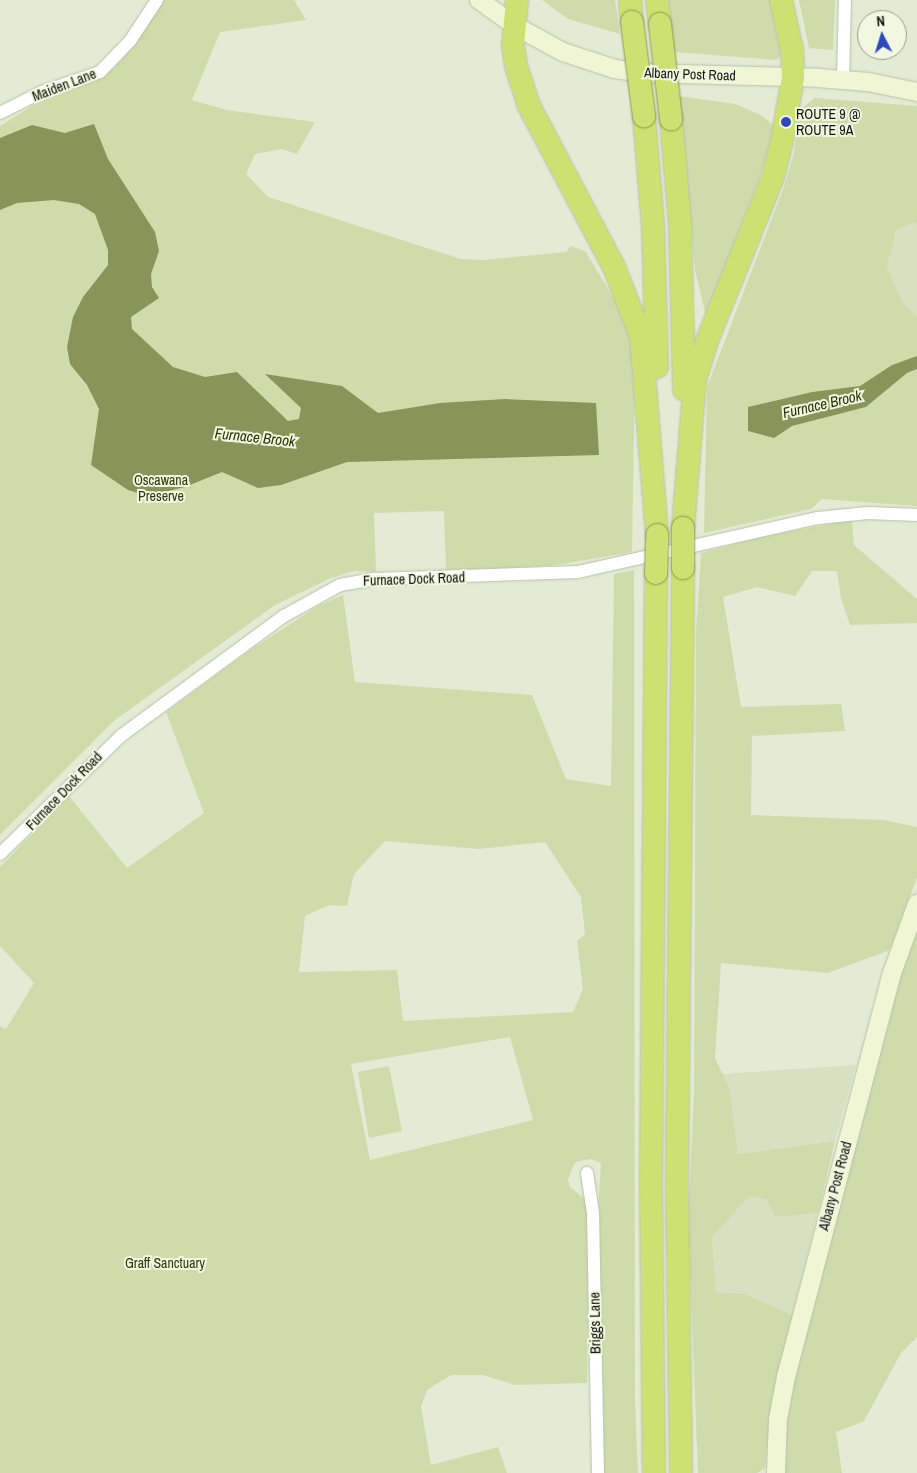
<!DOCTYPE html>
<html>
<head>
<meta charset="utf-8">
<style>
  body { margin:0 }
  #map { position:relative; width:917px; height:1473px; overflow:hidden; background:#e4ead4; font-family:"Archivo Narrow",sans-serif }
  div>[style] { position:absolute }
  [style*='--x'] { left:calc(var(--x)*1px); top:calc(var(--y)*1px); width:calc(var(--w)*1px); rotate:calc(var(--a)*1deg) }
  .built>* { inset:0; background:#d8e0c2 }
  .green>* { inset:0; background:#d0dbab }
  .water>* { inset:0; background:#88945a }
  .roads { filter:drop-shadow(0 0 1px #babfaa) drop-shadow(0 0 1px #babfaa) }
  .street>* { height:12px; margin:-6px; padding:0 6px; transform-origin:6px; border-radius:6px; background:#fff }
  .secondary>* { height:18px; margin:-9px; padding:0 9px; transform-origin:9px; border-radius:9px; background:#f0f6d4 }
  .highway>* { height:22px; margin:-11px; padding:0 11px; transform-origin:11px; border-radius:11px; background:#cce171 }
  .bridges { filter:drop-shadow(0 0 1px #8b994e) drop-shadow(0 0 1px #8b994e) }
  .highway-bridge>* { height:22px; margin:-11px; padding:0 11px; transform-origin:11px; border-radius:11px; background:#cce171 }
  .dots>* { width:14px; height:14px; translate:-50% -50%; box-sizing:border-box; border:2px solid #f1f7e1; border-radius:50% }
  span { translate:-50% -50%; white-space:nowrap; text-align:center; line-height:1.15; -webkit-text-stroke:4px #f1f7e1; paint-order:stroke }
  .street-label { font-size:14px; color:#12140c }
  .poi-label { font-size:14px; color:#12140c }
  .left { translate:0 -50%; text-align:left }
  .park-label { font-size:14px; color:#303809 }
  .water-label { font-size:15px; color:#2c3404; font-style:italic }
  .north { position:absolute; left:857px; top:10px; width:50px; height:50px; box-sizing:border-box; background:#f1f7e1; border:1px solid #989c8c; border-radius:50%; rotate:355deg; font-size:14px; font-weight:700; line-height:20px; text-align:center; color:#12140c }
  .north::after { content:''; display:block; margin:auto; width:18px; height:22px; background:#2f49b9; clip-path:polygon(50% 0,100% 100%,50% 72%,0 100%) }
</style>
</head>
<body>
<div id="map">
  <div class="built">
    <div style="clip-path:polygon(913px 222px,917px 224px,917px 316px,903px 303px,887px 267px,896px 231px)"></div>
    <div style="clip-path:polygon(856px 1065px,835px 1141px,738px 1154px,730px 1089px,722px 1074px)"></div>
    <div style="clip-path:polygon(750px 1196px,767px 1200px,775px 1217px,818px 1213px,793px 1315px,745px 1294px,716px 1294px,712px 1237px)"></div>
  </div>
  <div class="green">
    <div style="clip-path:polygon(163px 0,294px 0,306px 20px,220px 32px,192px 100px,227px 110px,315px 122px,297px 154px,282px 149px,255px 154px,246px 174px,268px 197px,461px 259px,483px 260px,566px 252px,571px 246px,586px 252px,618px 306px,631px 340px,635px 370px,632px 552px,556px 565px,446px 572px,444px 511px,374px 513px,376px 572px,354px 571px,331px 578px,275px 605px,115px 720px,0 835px,0 126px,45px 98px,112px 69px)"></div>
    <div style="clip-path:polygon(542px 0,615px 0,620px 34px,568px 19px)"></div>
    <div style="clip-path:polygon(668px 0,774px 0,783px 47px,780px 57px,777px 60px,674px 52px)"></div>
    <div style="clip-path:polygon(799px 0,835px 0,833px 50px,809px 48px)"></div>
    <div style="clip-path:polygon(679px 96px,735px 104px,761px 115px,775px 127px,761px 174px,706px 316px,695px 270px)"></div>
    <div style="clip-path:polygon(815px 98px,917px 106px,917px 224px,913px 222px,896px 231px,887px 267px,903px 303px,917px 316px,917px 356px,892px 365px,860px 386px,812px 392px,748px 407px,748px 431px,774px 437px,792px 426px,866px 407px,907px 373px,917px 369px,917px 506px,822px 499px,811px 509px,704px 533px,707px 387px,784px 187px,794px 153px,799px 110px)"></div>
    <div style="clip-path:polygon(852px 520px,854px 545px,917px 599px,917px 623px,850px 625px,841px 598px,837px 571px,812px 571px,795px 596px,757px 587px,723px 597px,741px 707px,841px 704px,845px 731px,752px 736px,751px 815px,884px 820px,917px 827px,917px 877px,890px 950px,828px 973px,721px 963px,715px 1058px,730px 1089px,738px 1154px,835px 1141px,818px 1213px,775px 1217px,767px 1200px,750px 1196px,712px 1237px,716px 1293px,745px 1294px,793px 1315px,773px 1396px,765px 1468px,757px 1473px,698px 1473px,688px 1222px,694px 1092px,696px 633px,701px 553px,761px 537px)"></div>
    <div style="clip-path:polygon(evenodd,634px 570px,635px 1401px,638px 1473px,603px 1473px,599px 1195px,601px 1163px,590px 1159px,575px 1162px,568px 1179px,570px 1187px,587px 1201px,589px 1212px,587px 1383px,515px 1385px,483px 1375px,451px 1375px,427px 1390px,421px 1407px,431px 1465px,498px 1447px,507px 1473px,0 1473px,0 1026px,6px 1029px,34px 983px,0 946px,0 867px,69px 796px,127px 868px,204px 813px,166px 712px,246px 653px,318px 606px,343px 595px,355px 682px,532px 695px,566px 779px,611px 786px,614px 574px,634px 570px,385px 841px,478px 849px,545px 842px,581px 897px,585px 934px,577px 941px,583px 989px,573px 1012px,403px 1021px,397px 970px,299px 972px,305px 916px,329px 905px,347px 906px,354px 874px,385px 841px,634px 570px,510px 1037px,533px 1120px,370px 1160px,351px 1064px,510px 1037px)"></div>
    <div style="clip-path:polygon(917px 927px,917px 1337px,901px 1353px,864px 1421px,836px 1432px,842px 1473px,783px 1473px,786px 1419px,795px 1377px,898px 981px)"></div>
    <div style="clip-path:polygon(389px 1066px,402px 1131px,369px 1138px,358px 1072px)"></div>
  </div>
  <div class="water">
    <div style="clip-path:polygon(94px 124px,108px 159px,155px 232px,159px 251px,151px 274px,152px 287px,159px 298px,131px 317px,132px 329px,173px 367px,205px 377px,237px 372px,288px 421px,299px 419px,301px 408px,265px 374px,342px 386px,378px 413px,440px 403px,505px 399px,596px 403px,599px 455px,347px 462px,281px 485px,258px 488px,222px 472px,185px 487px,148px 496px,128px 490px,91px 465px,99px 409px,87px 385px,70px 364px,67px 347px,73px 317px,83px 297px,108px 265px,108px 250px,95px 214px,79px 204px,54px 200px,17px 203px,0 210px,0 138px,32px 125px,65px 133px)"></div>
    <div style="clip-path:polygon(917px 356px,917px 369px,907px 373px,866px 407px,792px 426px,774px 438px,748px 431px,748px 407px,812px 392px,860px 386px,892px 365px)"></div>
  </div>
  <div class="roads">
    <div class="street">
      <div style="--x:843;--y:80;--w:80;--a:-88.6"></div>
      <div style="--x:0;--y:113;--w:47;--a:-26.6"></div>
      <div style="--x:42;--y:92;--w:61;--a:-19"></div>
      <div style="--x:100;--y:72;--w:43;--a:-45.9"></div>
      <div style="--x:130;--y:41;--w:49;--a:-56.6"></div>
      <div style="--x:0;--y:854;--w:170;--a:-44.3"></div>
      <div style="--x:122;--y:735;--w:201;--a:-36.3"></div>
      <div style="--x:284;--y:616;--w:64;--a:-29"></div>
      <div style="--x:340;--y:585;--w:36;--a:-10"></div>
      <div style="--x:375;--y:579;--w:203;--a:-2"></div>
      <div style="--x:578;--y:572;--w:246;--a:-12.7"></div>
      <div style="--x:818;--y:518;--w:50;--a:-5.7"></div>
      <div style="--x:868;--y:513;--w:49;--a:2.3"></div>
      <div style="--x:587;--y:1173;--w:40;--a:81.5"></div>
      <div style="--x:593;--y:1213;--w:260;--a:88.9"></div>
    </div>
    <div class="secondary">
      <div style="--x:479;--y:0;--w:47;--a:35.4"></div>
      <div style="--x:517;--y:27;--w:52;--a:28.5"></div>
      <div style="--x:563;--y:52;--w:55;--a:18.1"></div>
      <div style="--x:615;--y:69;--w:29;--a:8"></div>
      <div style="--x:644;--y:73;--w:174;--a:1.6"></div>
      <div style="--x:818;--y:78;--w:50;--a:4.6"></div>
      <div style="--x:868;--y:82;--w:50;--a:11.5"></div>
      <div style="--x:776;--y:1473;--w:54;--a:-87.9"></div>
      <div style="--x:778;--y:1419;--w:43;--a:-79.2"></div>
      <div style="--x:786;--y:1377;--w:415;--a:-75.3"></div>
      <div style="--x:891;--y:976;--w:77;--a:-70.1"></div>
    </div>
    <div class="highway">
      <div style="--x:517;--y:0;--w:46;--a:95"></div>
      <div style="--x:513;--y:46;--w:20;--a:81"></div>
      <div style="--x:516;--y:66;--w:40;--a:72"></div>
      <div style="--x:528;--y:104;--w:184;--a:62.2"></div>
      <div style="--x:614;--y:267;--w:74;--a:68.6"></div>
      <div style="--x:641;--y:336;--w:200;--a:85.4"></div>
      <div style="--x:630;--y:0;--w:22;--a:85"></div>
      <div style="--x:657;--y:0;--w:24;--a:83"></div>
      <div style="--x:644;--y:116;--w:109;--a:85.3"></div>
      <div style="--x:653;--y:225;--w:142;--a:88.4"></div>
      <div style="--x:671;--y:119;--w:105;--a:85.1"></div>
      <div style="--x:680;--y:224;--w:166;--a:88.6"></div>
      <div style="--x:683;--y:528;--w:148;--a:-85.4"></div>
      <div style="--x:695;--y:380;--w:39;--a:-73"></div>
      <div style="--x:706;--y:343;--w:179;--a:-68"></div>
      <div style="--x:773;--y:177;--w:37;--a:-76"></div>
      <div style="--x:782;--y:141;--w:65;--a:-80.2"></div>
      <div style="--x:793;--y:77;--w:27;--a:-92"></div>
      <div style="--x:792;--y:50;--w:51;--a:-102.4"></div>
      <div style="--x:654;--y:1473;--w:291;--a:-90.6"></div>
      <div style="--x:651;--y:1182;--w:609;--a:-89.53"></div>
      <div style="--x:681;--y:1473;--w:292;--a:-90.8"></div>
      <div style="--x:677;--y:1181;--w:613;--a:-89.44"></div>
    </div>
  </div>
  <div class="bridges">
    <div class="highway-bridge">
      <div style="--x:632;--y:22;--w:95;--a:82.7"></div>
      <div style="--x:660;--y:24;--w:96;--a:83.4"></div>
      <div style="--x:683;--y:568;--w:40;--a:-90"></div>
      <div style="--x:656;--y:573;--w:38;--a:-88"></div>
    </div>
  </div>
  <div class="dots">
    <div style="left:786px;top:122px;background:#2f49b9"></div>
  </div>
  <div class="street-label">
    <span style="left:690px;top:74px;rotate:2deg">Albany Post Road</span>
    <span style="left:64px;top:85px;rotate:-21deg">Maiden Lane</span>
    <span style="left:414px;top:579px;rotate:-2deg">Furnace Dock Road</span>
    <span style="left:64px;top:791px;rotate:-46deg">Furnace Dock Road</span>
    <span style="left:835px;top:1186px;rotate:-75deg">Albany Post Road</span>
    <span style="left:595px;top:1323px;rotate:-91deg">Briggs Lane</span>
  </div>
  <div class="poi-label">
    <span class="left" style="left:796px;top:122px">ROUTE 9 @<br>ROUTE 9A</span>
  </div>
  <div class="park-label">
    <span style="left:161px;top:488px">Oscawana<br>Preserve</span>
    <span style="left:165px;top:1263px">Graff Sanctuary</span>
  </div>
  <div class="water-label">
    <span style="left:822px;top:404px;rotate:-13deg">Furnace Brook</span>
    <span style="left:255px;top:437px;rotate:6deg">Furnace Brook</span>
  </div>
  <div class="north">N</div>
</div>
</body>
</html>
